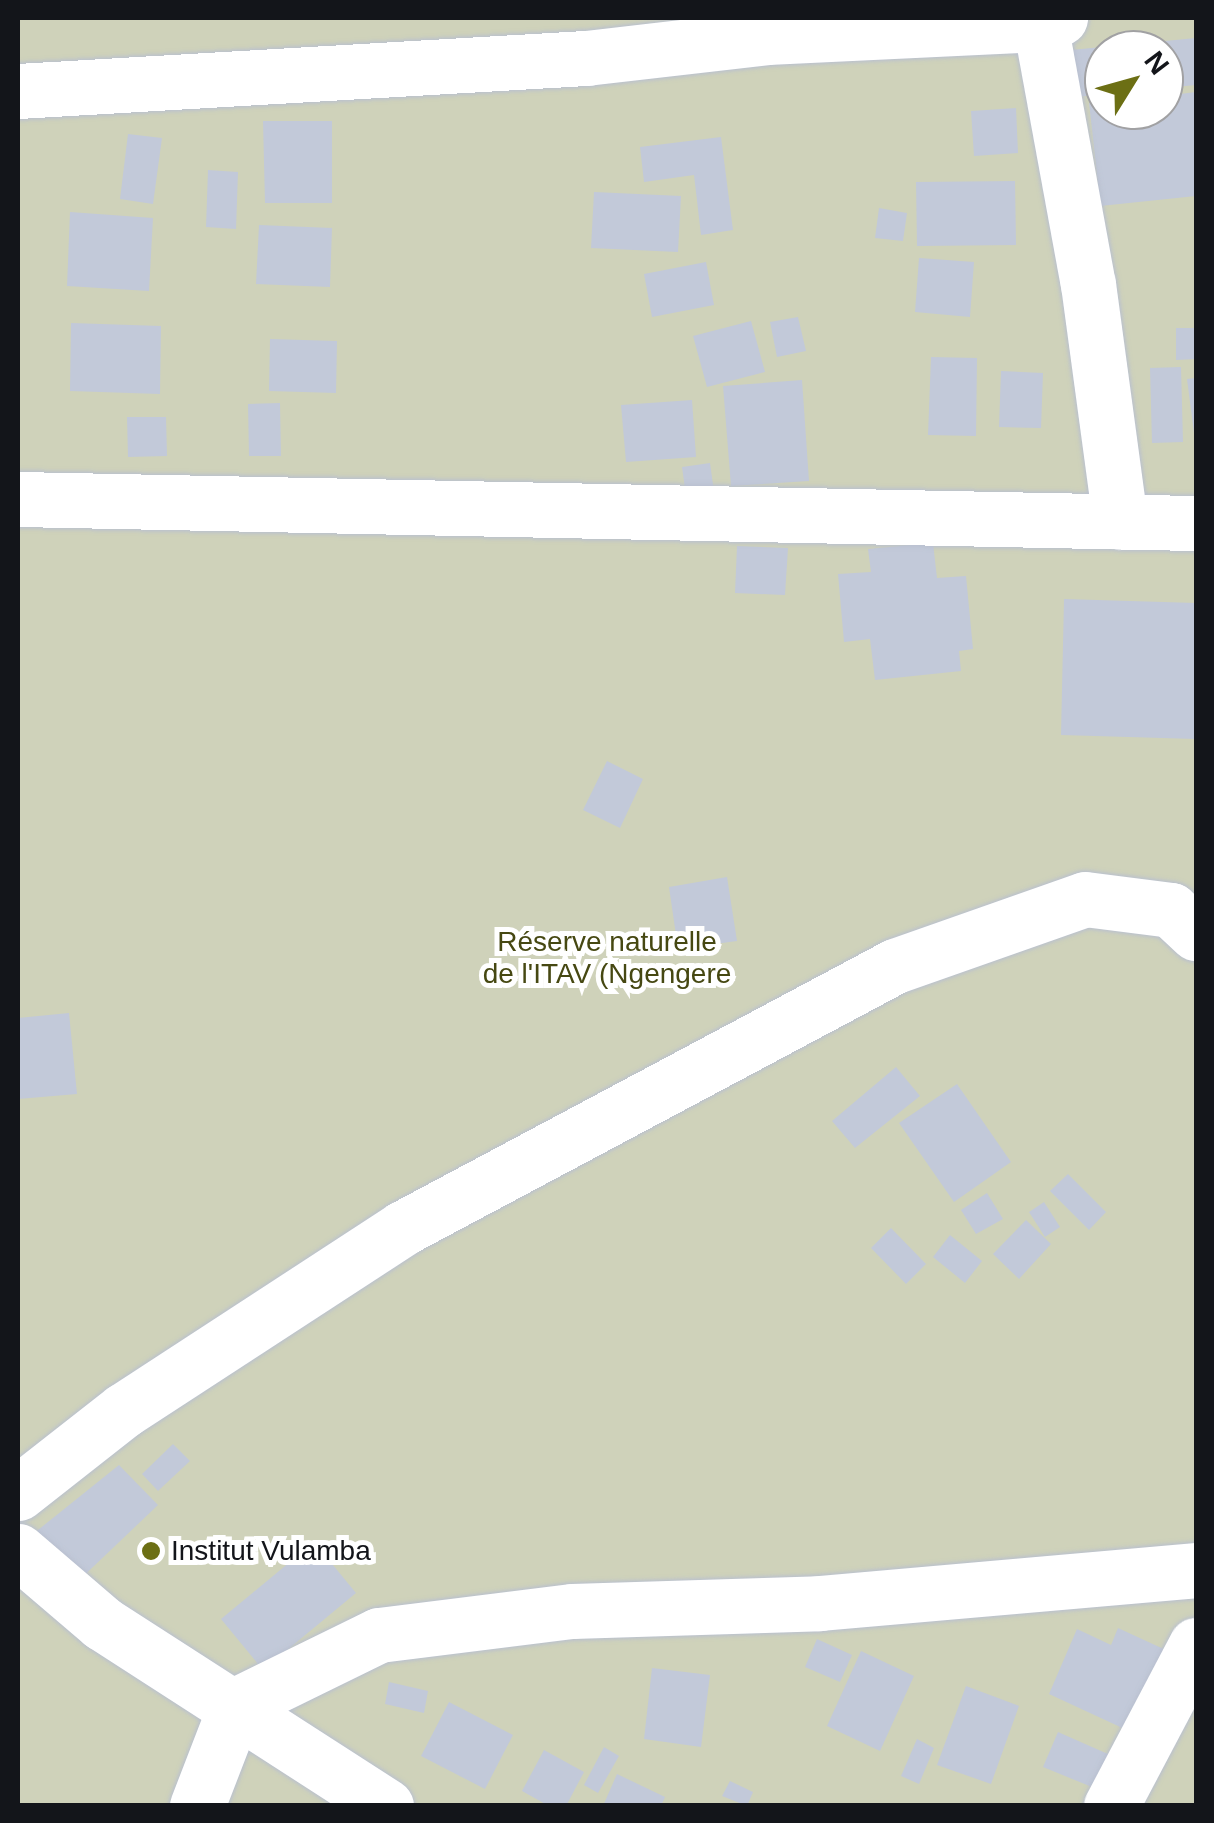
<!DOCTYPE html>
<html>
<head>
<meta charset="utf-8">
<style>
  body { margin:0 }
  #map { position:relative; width:1214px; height:1823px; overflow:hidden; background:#eef3fc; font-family:Arial,sans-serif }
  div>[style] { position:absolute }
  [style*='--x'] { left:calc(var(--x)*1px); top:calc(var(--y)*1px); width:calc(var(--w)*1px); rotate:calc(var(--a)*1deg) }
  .green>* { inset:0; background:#cfd2ba }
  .building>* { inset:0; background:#c2c9d9 }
  .roads { filter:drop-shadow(0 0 2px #b9c0cf) drop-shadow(0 0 2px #b9c0cf) }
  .minor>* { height:55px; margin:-27.5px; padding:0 27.5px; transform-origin:27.5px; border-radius:27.5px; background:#fff }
  .dots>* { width:28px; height:28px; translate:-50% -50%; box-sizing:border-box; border:5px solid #fff; border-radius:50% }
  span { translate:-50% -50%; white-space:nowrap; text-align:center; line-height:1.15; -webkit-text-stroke:10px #fff; paint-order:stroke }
  .park-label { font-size:28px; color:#464812 }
  .poi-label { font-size:28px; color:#13151a }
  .left { translate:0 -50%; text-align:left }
  .frame { position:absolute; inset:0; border:20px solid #13151a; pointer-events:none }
  .north { position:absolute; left:1084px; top:30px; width:100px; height:100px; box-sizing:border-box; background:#fff; border:2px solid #a1a1a3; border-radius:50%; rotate:53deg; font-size:28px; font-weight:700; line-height:40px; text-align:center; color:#13151a }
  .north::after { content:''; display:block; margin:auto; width:35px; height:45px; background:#6c6f14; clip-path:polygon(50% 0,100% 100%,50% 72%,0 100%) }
</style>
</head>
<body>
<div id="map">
  <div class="green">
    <div style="clip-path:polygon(evenodd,18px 18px,1196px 18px,1196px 1805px,18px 1805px,18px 18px,1104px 50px,1164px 50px,1164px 110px,1104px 110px,1104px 50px)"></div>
  </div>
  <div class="building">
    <div style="clip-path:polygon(1196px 38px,1196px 85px,1164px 88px,1164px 50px,1104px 50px,1104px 94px,1076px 97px,1071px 50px)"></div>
    <div style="clip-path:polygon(1196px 92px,1196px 196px,1081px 208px,1099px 192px,1089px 103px,1104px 102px,1104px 110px,1164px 110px,1164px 96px)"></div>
    <div style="clip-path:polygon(1016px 108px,1018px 153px,974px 156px,971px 111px)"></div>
    <div style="clip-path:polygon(263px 121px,332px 121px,332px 203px,265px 203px)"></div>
    <div style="clip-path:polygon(128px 134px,162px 138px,153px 204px,120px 199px)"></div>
    <div style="clip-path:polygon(721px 137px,733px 230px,701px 235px,694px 175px,644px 182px,640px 147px)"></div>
    <div style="clip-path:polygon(208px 170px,238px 172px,236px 229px,206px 227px)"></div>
    <div style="clip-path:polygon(1015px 181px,1016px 245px,917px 246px,916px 182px)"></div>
    <div style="clip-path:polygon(594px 192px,681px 196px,678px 252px,591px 248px)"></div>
    <div style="clip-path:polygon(879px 208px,907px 213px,903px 241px,875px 238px)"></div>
    <div style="clip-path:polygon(70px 212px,153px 218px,149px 291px,67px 286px)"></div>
    <div style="clip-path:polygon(259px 225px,332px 228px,330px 287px,256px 284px)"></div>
    <div style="clip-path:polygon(919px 258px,974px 262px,970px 317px,915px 312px)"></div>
    <div style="clip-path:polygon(706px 262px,714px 305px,652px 317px,644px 274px)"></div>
    <div style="clip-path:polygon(798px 317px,806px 351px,777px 357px,770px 322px)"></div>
    <div style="clip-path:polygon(751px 321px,765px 372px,707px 387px,693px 336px)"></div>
    <div style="clip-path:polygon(71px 323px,161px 326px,160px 394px,70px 391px)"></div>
    <div style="clip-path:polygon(1176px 328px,1196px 328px,1196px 359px,1176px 360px)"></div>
    <div style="clip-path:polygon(270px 339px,337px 341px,336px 393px,269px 391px)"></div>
    <div style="clip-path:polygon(931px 357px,977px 358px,976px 436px,928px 435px)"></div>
    <div style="clip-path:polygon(1181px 367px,1183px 442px,1152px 443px,1150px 368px)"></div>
    <div style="clip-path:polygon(1001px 371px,1043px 373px,1041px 428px,999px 427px)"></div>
    <div style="clip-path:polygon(1196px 378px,1196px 432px,1194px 433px,1187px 379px)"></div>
    <div style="clip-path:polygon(802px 380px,809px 481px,731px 486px,723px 386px)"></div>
    <div style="clip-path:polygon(692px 400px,696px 457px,626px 462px,621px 405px)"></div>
    <div style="clip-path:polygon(280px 403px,281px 456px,249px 456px,248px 404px)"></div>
    <div style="clip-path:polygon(127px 417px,166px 417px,167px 456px,128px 457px)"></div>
    <div style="clip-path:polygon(710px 463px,715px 499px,687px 503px,682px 467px)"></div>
    <div style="clip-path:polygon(933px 543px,937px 578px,966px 576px,973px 649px,959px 651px,961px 671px,875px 680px,870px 639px,844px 642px,838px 574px,871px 572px,868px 549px)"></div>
    <div style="clip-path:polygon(737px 546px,788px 548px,785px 595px,735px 593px)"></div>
    <div style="clip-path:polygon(1064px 599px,1196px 603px,1196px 739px,1061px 735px)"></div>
    <div style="clip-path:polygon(607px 761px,643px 779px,620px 828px,583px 810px)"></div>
    <div style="clip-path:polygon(727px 877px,737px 941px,678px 949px,669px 887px)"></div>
    <div style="clip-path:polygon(69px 1013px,77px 1094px,18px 1099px,18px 1018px)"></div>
    <div style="clip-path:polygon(896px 1067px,920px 1096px,855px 1148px,832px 1121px)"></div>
    <div style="clip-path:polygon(957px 1084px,1011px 1162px,954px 1202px,899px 1123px)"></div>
    <div style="clip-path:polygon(1068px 1174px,1106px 1212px,1089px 1230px,1050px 1191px)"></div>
    <div style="clip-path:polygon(987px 1193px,1003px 1219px,976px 1234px,961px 1210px)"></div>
    <div style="clip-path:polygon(1044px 1202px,1060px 1227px,1045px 1237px,1029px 1212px)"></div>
    <div style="clip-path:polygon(1026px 1220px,1051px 1244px,1019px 1279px,993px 1254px)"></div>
    <div style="clip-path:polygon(891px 1228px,926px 1264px,906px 1284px,871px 1248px)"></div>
    <div style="clip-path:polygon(950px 1235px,982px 1261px,965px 1283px,933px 1257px)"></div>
    <div style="clip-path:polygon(173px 1444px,190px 1461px,158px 1491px,142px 1474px)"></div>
    <div style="clip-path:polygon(119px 1465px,158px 1505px,73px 1586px,33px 1534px)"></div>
    <div style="clip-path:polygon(314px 1542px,356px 1593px,263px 1670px,221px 1619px)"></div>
    <div style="clip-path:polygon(1118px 1628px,1168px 1651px,1131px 1732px,1049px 1694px,1077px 1629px,1111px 1645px)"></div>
    <div style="clip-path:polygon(817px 1639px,852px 1655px,840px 1682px,805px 1667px)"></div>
    <div style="clip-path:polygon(861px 1651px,914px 1676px,880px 1751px,827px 1726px)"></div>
    <div style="clip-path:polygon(652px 1668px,710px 1675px,701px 1747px,644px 1739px)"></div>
    <div style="clip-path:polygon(389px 1682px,428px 1691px,424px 1713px,385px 1704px)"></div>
    <div style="clip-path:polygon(966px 1686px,1019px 1706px,991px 1784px,937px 1765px)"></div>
    <div style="clip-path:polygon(449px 1702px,513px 1735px,485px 1789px,421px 1756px)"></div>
    <div style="clip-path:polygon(1058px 1732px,1117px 1758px,1104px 1792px,1043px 1767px)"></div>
    <div style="clip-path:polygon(917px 1739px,934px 1748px,919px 1784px,901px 1776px)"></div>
    <div style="clip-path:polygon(604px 1747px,619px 1756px,598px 1793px,584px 1785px)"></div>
    <div style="clip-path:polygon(544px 1750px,584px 1772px,566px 1806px,549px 1806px,522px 1791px)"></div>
    <div style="clip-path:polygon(617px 1774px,665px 1797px,661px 1806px,603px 1806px)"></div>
    <div style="clip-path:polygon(730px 1781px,753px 1792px,747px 1806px,722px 1796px)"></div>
  </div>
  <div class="roads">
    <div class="minor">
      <div style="--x:1039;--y:18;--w:270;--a:79.6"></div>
      <div style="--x:1088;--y:284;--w:240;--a:82.3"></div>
      <div style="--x:18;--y:91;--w:569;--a:-3.33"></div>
      <div style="--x:586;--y:58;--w:182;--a:-6.6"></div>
      <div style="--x:767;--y:37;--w:273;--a:-2.7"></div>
      <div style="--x:1040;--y:24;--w:21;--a:-17"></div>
      <div style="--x:18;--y:499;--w:1178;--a:1.17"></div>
      <div style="--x:18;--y:1493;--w:135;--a:-38.1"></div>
      <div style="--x:124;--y:1410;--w:333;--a:-33.1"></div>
      <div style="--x:403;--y:1228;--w:557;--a:-28.04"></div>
      <div style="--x:895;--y:966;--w:201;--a:-19.4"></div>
      <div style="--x:1085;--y:899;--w:87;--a:7.3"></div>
      <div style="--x:1171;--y:910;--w:34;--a:43"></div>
      <div style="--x:18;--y:1551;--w:111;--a:40.6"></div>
      <div style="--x:102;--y:1623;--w:338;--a:32.8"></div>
      <div style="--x:197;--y:1806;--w:108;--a:-68.9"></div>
      <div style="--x:236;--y:1705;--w:159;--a:-26.1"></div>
      <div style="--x:379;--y:1635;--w:194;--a:-7.1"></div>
      <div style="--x:572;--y:1611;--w:248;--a:-1.8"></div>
      <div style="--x:820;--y:1603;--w:377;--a:-5"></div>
      <div style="--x:1111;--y:1806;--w:182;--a:-62.2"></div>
    </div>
  </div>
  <div class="dots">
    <div style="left:151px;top:1551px;background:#6c6f14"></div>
  </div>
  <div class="park-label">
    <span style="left:607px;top:958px">Réserve naturelle<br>de l'ITAV (Ngengere</span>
  </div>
  <div class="poi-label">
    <span class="left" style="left:171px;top:1551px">Institut Vulamba</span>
  </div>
  <div class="frame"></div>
  <div class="north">N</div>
</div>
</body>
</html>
